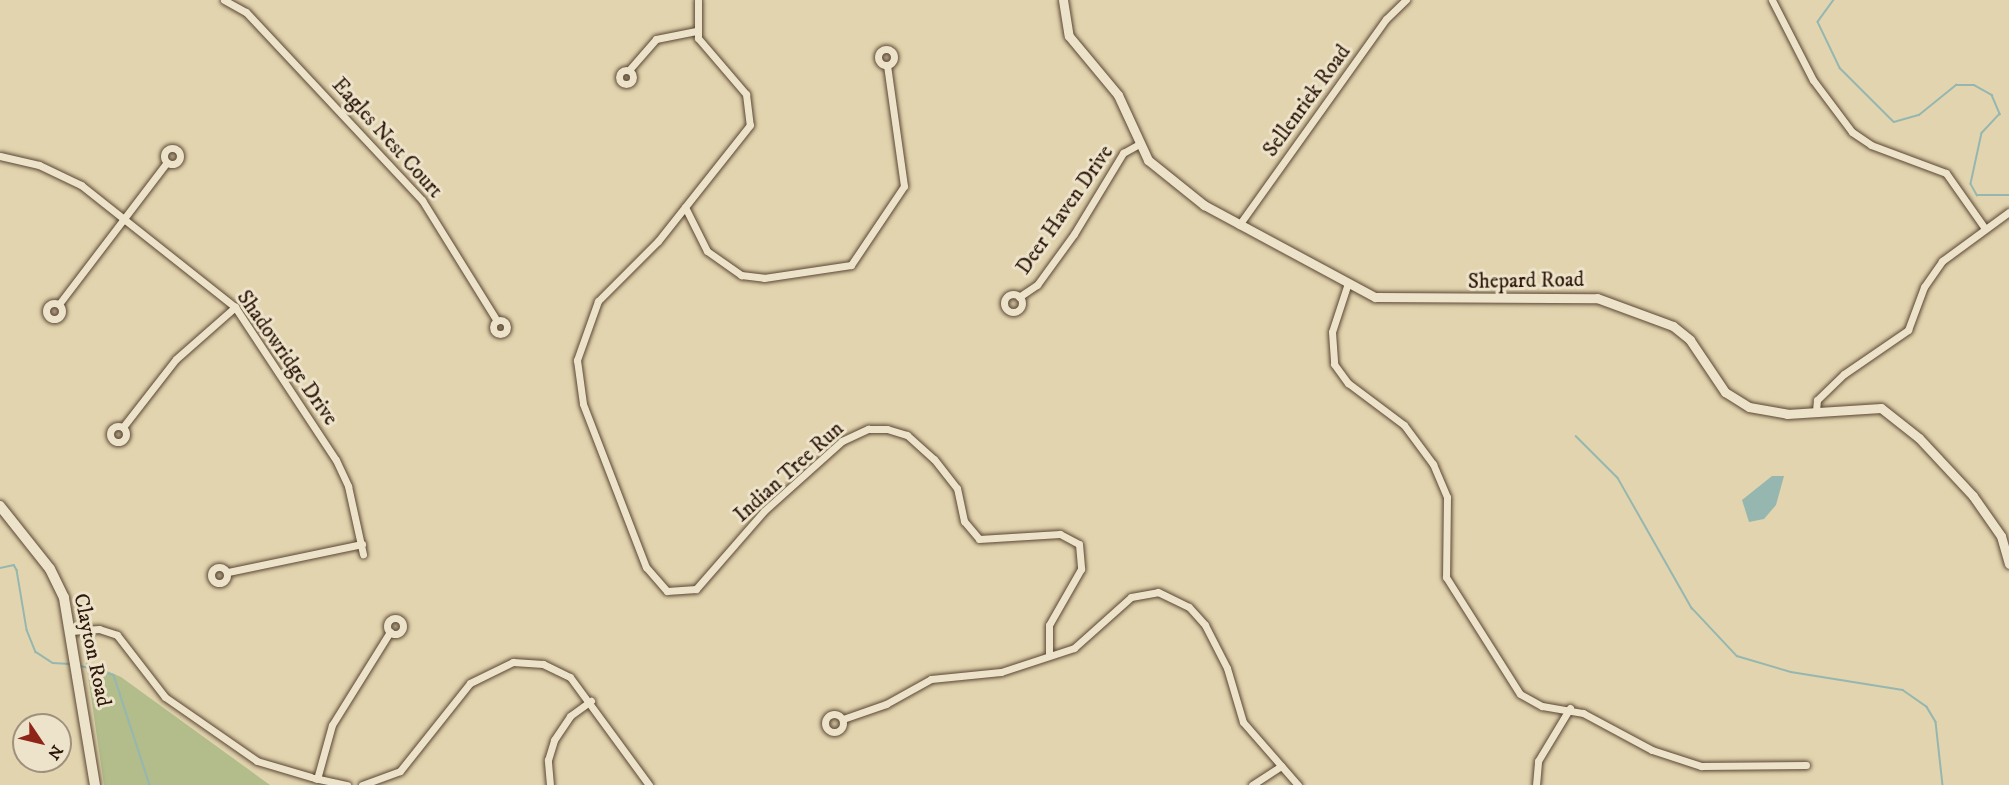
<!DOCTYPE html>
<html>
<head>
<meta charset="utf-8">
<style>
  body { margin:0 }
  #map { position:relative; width:2009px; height:785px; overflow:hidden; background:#e2d4ae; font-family:"IM FELL DW Pica",serif }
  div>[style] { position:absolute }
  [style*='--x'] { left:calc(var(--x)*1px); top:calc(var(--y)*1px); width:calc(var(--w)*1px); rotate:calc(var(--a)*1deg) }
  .green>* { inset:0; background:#b2bd8b }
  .water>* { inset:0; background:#95b7b0 }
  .stream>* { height:1.5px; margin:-0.75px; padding:0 0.75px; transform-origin:0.75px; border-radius:0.75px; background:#95b7b0 }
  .roads { filter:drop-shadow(0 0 2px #5a4634) drop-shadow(0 0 2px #5a4634) }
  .minor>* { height:7px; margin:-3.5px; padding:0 3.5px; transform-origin:3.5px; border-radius:3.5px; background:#ece3ca }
  .minor>.ring { margin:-3.5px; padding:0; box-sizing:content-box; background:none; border:7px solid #ece3ca; border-radius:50% }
  .tertiary>* { height:9px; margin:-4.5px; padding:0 4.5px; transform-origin:4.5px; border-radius:4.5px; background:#ece3ca }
  .secondary>* { height:10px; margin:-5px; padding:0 5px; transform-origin:5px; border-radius:5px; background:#ece3ca }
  span { translate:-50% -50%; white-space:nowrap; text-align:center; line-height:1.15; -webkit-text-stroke:6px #ece3ca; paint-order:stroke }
  .street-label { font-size:21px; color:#2d170b }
  .north { position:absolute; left:12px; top:713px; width:60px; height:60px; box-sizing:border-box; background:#ece3ca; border:2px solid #a0917e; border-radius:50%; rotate:125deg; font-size:16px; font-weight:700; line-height:24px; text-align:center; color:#2d170b }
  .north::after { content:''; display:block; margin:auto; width:21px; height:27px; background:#8f2418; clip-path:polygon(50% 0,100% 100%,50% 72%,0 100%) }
</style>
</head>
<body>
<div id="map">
  <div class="green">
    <div style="clip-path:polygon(86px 662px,121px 677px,270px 785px,104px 785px)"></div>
  </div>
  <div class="water">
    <div style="clip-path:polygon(1772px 476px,1784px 476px,1776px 505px,1764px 519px,1749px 522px,1742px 500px)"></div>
  </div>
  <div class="stream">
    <div style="--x:1834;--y:0;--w:27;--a:126"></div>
    <div style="--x:1818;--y:22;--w:51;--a:64.4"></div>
    <div style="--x:1840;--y:68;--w:76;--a:45"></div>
    <div style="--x:1894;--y:122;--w:26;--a:-16"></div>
    <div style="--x:1919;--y:115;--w:48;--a:-39"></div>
    <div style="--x:1956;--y:85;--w:18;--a:0"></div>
    <div style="--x:1974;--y:85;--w:21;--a:29"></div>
    <div style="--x:1992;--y:95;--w:21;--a:67"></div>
    <div style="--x:2000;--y:114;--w:26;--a:133"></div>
    <div style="--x:1982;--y:133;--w:52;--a:102.2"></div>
    <div style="--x:1971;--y:184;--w:13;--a:61"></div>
    <div style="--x:1977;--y:195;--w:32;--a:0"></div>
    <div style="--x:1576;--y:436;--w:59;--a:45"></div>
    <div style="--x:1618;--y:478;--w:150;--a:60.4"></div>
    <div style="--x:1692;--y:608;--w:66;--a:46.8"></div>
    <div style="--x:1737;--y:656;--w:56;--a:16.5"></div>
    <div style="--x:1791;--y:672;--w:113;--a:9.1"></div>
    <div style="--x:1903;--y:690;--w:29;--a:35"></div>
    <div style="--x:1927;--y:707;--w:17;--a:59"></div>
    <div style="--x:1936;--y:722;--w:63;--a:83.7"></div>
    <div style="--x:0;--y:568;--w:14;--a:-12"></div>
    <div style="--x:14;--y:565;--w:6;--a:59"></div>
    <div style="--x:17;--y:570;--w:61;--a:80.5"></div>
    <div style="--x:27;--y:630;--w:24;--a:68"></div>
    <div style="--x:36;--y:652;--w:20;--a:33"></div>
    <div style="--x:53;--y:663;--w:17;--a:3"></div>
    <div style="--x:81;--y:666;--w:34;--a:15"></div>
    <div style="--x:114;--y:675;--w:116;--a:71.9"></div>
  </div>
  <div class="roads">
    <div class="minor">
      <div style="--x:224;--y:0;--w:25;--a:29"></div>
      <div style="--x:246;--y:12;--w:258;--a:46.9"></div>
      <div style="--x:422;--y:200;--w:142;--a:58.2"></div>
      <div style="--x:698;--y:0;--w:38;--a:90"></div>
      <div style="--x:698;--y:38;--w:74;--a:49.4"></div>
      <div style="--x:746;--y:94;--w:31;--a:83"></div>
      <div style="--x:750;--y:125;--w:148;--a:128.4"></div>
      <div style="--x:658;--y:241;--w:85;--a:135"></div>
      <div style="--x:598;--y:301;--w:63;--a:109.6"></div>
      <div style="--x:577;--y:360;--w:44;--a:82.2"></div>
      <div style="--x:583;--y:404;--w:175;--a:68.9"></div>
      <div style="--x:646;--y:567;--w:32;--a:49"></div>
      <div style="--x:667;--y:591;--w:29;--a:-4"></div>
      <div style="--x:696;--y:589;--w:103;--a:-48.9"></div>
      <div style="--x:764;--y:511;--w:105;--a:-41.9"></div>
      <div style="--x:842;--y:441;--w:29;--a:-25"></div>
      <div style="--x:868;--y:429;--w:19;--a:0"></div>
      <div style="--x:887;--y:429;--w:21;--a:17"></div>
      <div style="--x:907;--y:435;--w:36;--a:42"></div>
      <div style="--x:934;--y:459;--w:37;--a:52"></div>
      <div style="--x:957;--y:488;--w:34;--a:78"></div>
      <div style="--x:964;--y:521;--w:23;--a:50"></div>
      <div style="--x:979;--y:539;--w:81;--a:-3.5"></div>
      <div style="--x:1060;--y:534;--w:21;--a:28"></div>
      <div style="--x:1079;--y:544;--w:25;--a:85"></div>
      <div style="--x:1081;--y:569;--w:64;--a:119.7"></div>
      <div style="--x:1049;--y:625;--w:29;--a:90"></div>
      <div style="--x:1772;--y:0;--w:90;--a:62.9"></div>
      <div style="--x:1813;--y:80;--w:65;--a:53.1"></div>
      <div style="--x:1852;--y:132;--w:23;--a:34"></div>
      <div style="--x:1871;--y:145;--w:80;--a:20.5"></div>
      <div style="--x:1946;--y:173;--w:66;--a:54.9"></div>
      <div class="ring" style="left:878px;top:49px;width:9px;height:9px"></div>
      <div style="--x:629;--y:70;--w:41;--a:-48.9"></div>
      <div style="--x:656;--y:39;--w:41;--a:-11.3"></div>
      <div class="ring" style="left:619px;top:70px;width:7px;height:7px"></div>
      <div class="ring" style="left:164px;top:148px;width:9px;height:9px"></div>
      <div style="--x:0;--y:156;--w:40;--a:13"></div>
      <div style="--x:39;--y:165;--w:47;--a:25.5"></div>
      <div style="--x:81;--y:185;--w:196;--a:38.4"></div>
      <div style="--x:235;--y:307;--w:183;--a:56.6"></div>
      <div style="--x:336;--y:460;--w:29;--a:65"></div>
      <div style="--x:348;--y:486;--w:70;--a:77.6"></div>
      <div style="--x:685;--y:207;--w:49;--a:63.4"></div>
      <div style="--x:707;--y:251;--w:42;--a:35.2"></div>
      <div style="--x:741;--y:275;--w:23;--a:7"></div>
      <div style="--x:764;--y:278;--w:88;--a:-8.5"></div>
      <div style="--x:851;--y:265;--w:95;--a:-56.1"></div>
      <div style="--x:904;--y:186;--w:122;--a:-98"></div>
      <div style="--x:1239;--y:225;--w:253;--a:-54.5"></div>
      <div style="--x:1386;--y:19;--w:28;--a:-44"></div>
      <div style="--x:1347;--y:286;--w:48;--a:108.1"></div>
      <div style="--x:1332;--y:332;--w:32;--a:86"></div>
      <div style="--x:1334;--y:364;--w:24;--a:54"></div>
      <div style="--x:1348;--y:383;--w:70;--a:36.9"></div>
      <div style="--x:1404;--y:425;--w:49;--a:53.4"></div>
      <div style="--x:1433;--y:464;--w:36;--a:67"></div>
      <div style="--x:1447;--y:497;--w:80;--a:90.7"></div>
      <div style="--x:1446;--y:577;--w:138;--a:57.7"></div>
      <div style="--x:1520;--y:694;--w:25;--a:29"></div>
      <div style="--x:1542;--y:706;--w:42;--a:9.7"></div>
      <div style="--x:1583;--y:713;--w:78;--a:28.2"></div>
      <div style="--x:1652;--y:750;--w:52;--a:18.1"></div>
      <div style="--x:1701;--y:766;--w:105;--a:-0.5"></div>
      <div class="ring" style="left:1004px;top:294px;width:11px;height:11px"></div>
      <div style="--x:1019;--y:297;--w:22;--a:-34"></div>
      <div style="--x:1037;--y:285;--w:63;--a:-54"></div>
      <div style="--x:1074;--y:234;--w:95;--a:-58.8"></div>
      <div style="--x:1123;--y:153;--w:18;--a:-29"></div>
      <div class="ring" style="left:46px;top:303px;width:9px;height:9px"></div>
      <div style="--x:59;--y:304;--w:178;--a:-52.7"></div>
      <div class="ring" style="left:493px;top:320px;width:7px;height:7px"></div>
      <div style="--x:1816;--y:411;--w:11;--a:-85"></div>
      <div style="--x:1817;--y:400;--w:37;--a:-44"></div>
      <div style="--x:1844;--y:374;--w:78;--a:-34.5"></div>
      <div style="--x:1908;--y:330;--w:46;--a:-69.6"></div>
      <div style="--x:1924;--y:287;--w:32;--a:-55"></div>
      <div style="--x:1942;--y:261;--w:83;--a:-36.2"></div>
      <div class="ring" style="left:110px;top:426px;width:9px;height:9px"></div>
      <div style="--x:123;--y:427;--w:86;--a:-52.1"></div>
      <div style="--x:176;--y:359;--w:79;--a:-41.4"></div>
      <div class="ring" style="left:211px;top:567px;width:9px;height:9px"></div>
      <div style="--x:228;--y:572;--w:137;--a:-11.8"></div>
      <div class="ring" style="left:387px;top:618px;width:9px;height:9px"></div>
      <div style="--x:71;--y:631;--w:28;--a:-4"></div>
      <div style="--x:99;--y:629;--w:19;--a:18"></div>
      <div style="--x:117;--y:635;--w:78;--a:52.3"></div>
      <div style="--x:165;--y:697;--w:112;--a:34.8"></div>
      <div style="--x:257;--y:761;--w:56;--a:16.5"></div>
      <div class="ring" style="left:825px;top:714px;width:11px;height:11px"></div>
      <div style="--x:843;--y:719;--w:46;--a:-19.2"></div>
      <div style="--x:886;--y:704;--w:51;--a:-29.1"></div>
      <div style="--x:931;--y:679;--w:70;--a:-5.7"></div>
      <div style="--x:1001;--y:672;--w:77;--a:-18.2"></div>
      <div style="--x:1074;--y:648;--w:76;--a:-41.8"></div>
      <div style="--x:1131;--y:597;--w:27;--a:-10"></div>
      <div style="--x:1158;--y:592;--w:34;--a:26"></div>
      <div style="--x:1189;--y:607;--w:24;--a:48"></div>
      <div style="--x:1205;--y:625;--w:48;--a:62.9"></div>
      <div style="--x:1227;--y:668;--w:56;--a:73.5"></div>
      <div style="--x:1243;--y:722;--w:84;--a:48.9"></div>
      <div style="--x:314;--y:778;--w:34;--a:12"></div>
      <div style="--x:317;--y:779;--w:56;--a:-74.5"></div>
      <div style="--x:332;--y:725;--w:110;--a:-58.1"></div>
      <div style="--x:362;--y:785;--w:40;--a:-20.2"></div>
      <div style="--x:400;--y:771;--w:112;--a:-51.5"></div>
      <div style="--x:470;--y:683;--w:48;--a:-26"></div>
      <div style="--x:513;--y:662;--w:30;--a:4"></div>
      <div style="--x:543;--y:664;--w:30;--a:26"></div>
      <div style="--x:570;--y:677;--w:134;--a:53.8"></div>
      <div style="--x:550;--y:785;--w:25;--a:-95"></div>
      <div style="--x:548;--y:760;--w:21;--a:-73"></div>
      <div style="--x:554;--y:740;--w:29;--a:-56"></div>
      <div style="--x:570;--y:716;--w:26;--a:-36"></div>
      <div style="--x:1252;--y:785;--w:35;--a:-33"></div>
      <div style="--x:1536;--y:785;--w:24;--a:-85"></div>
      <div style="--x:1538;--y:761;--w:62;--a:-58.9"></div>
    </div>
    <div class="tertiary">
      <div style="--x:1063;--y:0;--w:36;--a:81"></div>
      <div style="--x:1069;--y:36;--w:77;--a:50.3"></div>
      <div style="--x:1118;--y:95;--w:72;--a:65.2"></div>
      <div style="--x:1148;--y:160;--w:72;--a:38.8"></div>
      <div style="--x:1204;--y:205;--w:194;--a:28.3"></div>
      <div style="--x:1375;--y:297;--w:222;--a:0.3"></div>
      <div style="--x:1597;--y:298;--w:81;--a:20.2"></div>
      <div style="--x:1673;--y:326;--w:22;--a:39"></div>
      <div style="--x:1690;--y:340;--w:63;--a:56.1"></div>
      <div style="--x:1725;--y:392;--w:28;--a:32"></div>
      <div style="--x:1749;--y:407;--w:39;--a:10"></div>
      <div style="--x:1787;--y:414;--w:94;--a:-3.7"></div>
      <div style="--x:1881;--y:408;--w:48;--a:38.3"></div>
      <div style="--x:1919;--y:438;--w:79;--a:47"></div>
      <div style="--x:1973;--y:496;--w:49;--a:55"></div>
      <div style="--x:2001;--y:536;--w:29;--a:74"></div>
    </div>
    <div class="secondary">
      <div style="--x:0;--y:506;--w:80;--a:51.6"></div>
      <div style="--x:50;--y:569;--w:32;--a:64"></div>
      <div style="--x:64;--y:598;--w:190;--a:80.6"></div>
    </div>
  </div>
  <div class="street-label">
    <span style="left:1307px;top:101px;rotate:-54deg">Sellenriek Road</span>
    <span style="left:387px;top:138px;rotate:48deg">Eagles Nest Court</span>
    <span style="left:1065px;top:210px;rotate:-55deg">Deer Haven Drive</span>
    <span style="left:1526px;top:281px;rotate:-1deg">Shepard Road</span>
    <span style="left:287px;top:358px;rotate:55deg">Shadowridge Drive</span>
    <span style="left:789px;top:472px;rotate:-42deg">Indian Tree Run</span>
    <span style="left:92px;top:650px;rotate:78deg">Clayton Road</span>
  </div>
  <div class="north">N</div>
</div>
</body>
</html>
